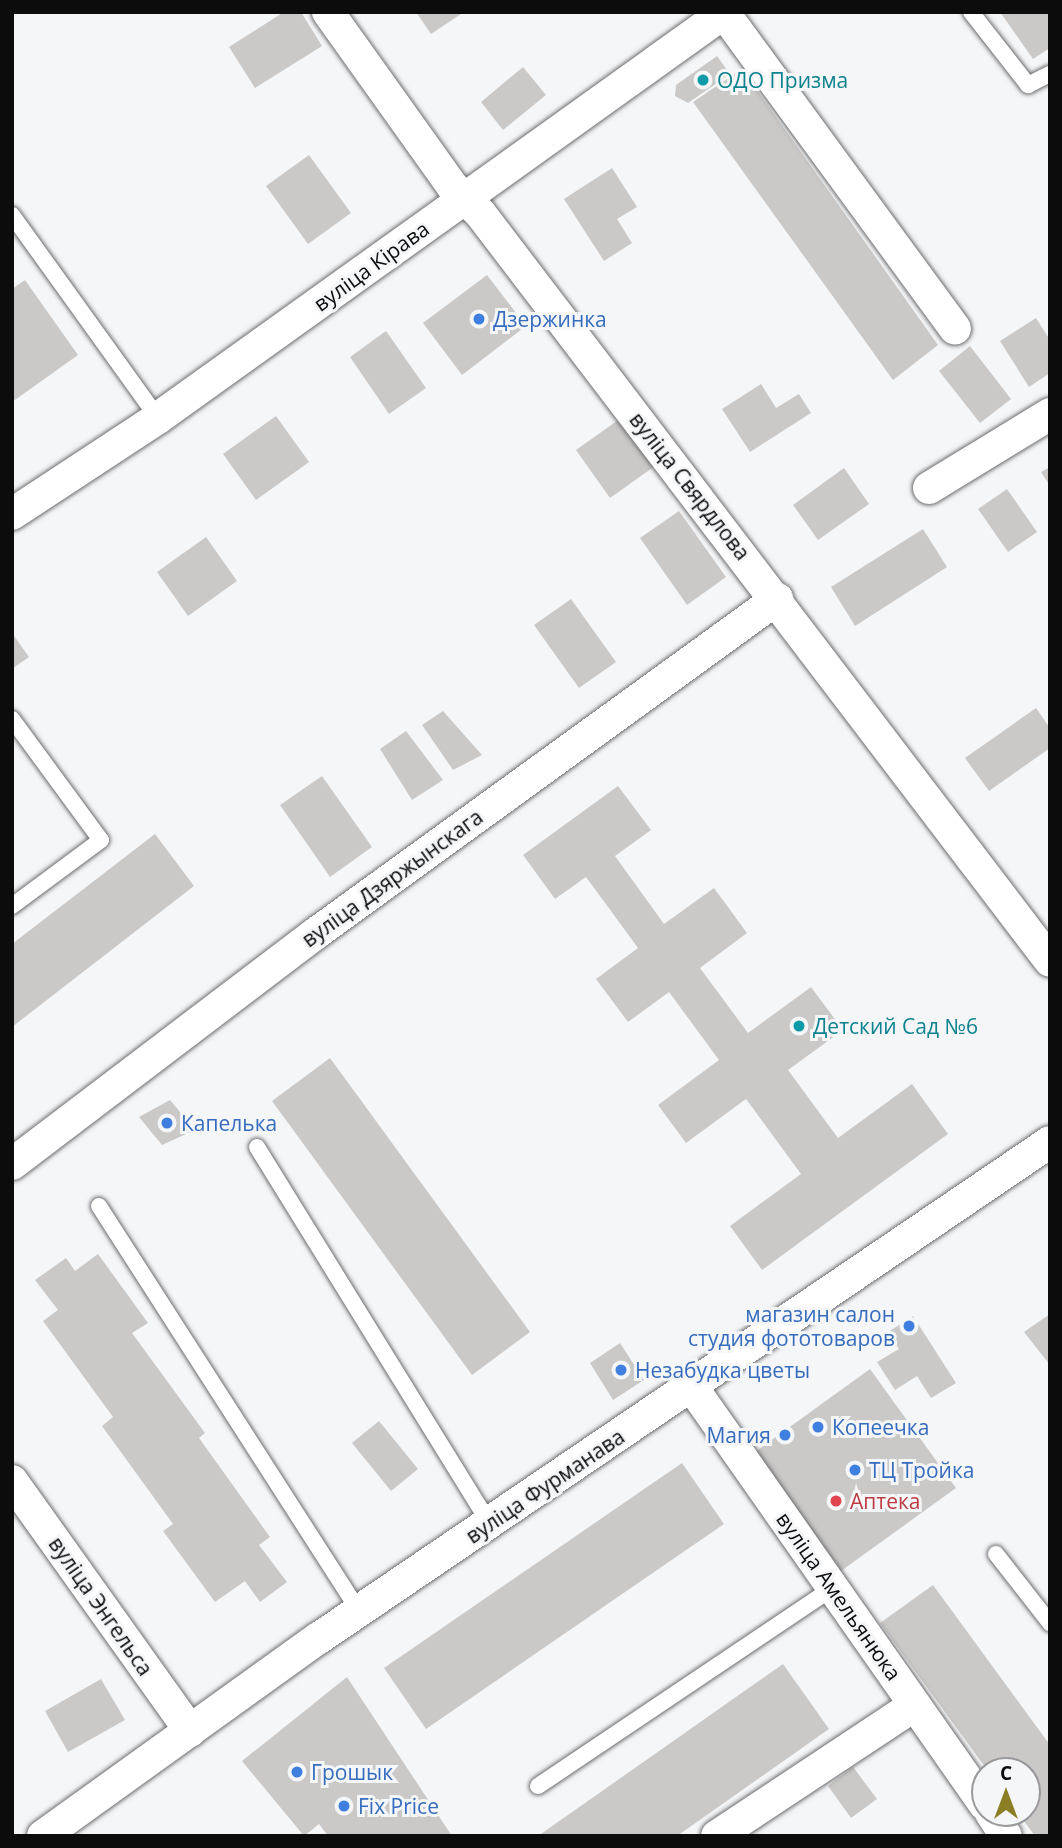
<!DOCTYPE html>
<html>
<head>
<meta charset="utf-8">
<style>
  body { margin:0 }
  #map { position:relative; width:1062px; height:1848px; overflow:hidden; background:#f5f6f8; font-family:"Open Sans",sans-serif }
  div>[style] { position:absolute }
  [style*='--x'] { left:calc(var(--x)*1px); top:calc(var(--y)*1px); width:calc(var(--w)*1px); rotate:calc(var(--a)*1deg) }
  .building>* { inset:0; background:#cbc9c8 }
  .roads { filter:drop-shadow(0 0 2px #6d6d6f) drop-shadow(0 0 2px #6d6d6f) }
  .lane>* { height:16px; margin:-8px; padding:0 8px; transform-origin:8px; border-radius:8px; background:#fff }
  .street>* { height:32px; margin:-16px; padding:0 16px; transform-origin:16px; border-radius:16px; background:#fff }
  .dots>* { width:19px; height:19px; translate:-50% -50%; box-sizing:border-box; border:4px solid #f5f6f8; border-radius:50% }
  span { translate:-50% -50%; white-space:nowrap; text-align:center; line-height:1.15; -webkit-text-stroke:6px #f5f6f8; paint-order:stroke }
  .culture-label { font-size:21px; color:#0d838f }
  .left { translate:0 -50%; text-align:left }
  .street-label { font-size:21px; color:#0c0c0c }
  .shop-label { font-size:21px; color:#366cbe }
  .right { translate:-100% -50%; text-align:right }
  .health-label { font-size:21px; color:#be3a42 }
  .frame { position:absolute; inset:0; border:14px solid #0c0c0c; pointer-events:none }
  .north { position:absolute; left:971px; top:1757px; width:70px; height:70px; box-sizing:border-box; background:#f5f6f8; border:2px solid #98989a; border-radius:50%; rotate:0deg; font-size:19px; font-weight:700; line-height:28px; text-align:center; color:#0c0c0c }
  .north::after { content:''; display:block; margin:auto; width:24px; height:32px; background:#8c7e24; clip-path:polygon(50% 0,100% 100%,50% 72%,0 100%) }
</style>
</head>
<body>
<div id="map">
  <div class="building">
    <div style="clip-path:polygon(284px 12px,301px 12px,322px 46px,255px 88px,229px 47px)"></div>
    <div style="clip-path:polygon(416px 12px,464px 12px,431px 34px)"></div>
    <div style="clip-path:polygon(1000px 12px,1050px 12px,1050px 48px,1033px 59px)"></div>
    <div style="clip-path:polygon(717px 56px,730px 74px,688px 103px,675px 96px,676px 85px)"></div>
    <div style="clip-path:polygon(523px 67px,546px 95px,503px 130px,481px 102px)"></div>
    <div style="clip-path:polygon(742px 69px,938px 345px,893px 380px,693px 102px)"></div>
    <div style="clip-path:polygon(309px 155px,351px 213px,308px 244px,266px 186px)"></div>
    <div style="clip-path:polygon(612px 168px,637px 207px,617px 219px,632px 243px,604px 261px,564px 199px)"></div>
    <div style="clip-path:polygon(487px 275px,526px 326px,462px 375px,423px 323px)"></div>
    <div style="clip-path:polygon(25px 280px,78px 355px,12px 402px,12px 289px)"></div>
    <div style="clip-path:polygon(1036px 318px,1050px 340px,1050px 373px,1029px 387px,1000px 341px)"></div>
    <div style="clip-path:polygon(386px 331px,426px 388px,389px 414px,350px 357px)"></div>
    <div style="clip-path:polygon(970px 346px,1011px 399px,980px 423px,939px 371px)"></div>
    <div style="clip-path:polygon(761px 384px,776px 408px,799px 394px,811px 413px,750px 452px,722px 409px)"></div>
    <div style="clip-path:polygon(276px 416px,309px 462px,256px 500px,223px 454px)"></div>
    <div style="clip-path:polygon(621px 418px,655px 466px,610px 498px,576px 450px)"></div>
    <div style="clip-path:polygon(1050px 467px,1050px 486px,1041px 472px)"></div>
    <div style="clip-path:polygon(844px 468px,869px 504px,818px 540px,793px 505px)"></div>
    <div style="clip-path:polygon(1007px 489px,1037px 532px,1008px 552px,978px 509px)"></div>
    <div style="clip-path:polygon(679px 511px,726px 577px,687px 605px,640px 538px)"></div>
    <div style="clip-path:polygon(923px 529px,947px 567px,855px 626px,831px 587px)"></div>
    <div style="clip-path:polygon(206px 537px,237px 581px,188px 616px,157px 572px)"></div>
    <div style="clip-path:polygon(571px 599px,616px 662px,579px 688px,534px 625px)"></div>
    <div style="clip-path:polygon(12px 633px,29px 657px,12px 669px)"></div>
    <div style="clip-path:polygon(1036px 708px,1050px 728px,1050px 748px,989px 791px,965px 758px)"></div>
    <div style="clip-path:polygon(443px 711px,482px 755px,453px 770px,422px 725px)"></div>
    <div style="clip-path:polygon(406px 731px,443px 780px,412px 800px,380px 749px)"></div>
    <div style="clip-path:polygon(322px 776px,372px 847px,330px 877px,280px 805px)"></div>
    <div style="clip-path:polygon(618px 786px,651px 830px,615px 856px,664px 924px,714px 888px,747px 933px,700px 968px,748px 1033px,811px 987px,843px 1030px,788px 1070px,838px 1138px,912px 1084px,948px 1134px,762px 1270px,730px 1226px,801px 1174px,746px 1099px,686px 1143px,658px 1105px,719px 1060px,669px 992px,628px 1022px,596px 979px,638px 948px,586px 877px,555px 899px,523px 855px)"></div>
    <div style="clip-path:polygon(155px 834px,194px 886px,12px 1027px,12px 944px)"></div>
    <div style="clip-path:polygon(330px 1058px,530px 1332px,472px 1375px,272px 1101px)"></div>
    <div style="clip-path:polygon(170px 1100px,195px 1130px,162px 1145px,139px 1117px)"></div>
    <div style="clip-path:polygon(98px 1254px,148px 1323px,132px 1333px,205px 1433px,199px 1438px,270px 1537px,259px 1545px,287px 1582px,260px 1602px,245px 1581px,215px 1602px,163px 1531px,173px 1524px,102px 1426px,113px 1417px,43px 1321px,58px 1310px,35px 1280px,66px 1258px,75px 1271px)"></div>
    <div style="clip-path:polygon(1050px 1314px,1050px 1365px,1024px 1332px)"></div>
    <div style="clip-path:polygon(913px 1316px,956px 1383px,931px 1398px,917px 1376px,895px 1390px,877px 1362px,899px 1349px,888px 1332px)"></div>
    <div style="clip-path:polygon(620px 1343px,644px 1380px,613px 1400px,590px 1363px)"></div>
    <div style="clip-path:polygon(870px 1369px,956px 1488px,841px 1571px,755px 1452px)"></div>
    <div style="clip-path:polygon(379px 1421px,418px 1469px,391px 1491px,352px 1443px)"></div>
    <div style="clip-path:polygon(682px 1463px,724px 1524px,426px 1729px,384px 1668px)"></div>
    <div style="clip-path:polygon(933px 1585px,1050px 1745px,1050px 1836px,1035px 1836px,1018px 1813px,1027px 1813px,1027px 1771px,988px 1771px,880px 1623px)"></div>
    <div style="clip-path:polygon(783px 1664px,829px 1729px,677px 1836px,538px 1836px)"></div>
    <div style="clip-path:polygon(347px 1677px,452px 1836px,328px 1836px,319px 1824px,304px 1836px,242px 1761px)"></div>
    <div style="clip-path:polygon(101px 1679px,125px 1720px,68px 1752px,45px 1711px)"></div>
    <div style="clip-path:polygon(853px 1767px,877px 1799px,851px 1818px,828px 1786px)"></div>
  </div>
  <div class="roads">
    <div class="lane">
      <div style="--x:971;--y:12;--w:93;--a:52"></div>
      <div style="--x:1028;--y:85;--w:25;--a:-27"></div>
      <div style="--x:12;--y:215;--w:250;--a:54.3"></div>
      <div style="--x:12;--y:719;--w:150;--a:53.7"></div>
      <div style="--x:101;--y:840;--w:111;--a:143.4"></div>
      <div style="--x:257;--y:1147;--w:442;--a:58.3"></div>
      <div style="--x:99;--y:1206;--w:481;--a:57.3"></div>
      <div style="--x:996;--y:1554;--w:88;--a:52"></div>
      <div style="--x:538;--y:1786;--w:355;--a:-33.9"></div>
    </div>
    <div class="street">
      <div style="--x:328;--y:12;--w:215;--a:54.5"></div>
      <div style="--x:453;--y:187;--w:37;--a:44"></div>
      <div style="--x:480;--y:213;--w:940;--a:52.69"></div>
      <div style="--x:724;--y:13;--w:391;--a:53.8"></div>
      <div style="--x:929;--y:488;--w:142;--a:-31.4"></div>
      <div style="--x:12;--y:514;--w:175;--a:-33.3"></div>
      <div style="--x:158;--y:418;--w:697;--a:-35.6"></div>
      <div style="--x:12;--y:1164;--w:380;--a:-37.2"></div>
      <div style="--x:315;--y:934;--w:571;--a:-35.95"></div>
      <div style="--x:692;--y:1387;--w:510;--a:54.97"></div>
      <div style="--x:12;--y:1481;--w:307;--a:54.5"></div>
      <div style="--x:991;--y:1813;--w:27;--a:57"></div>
      <div style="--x:43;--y:1836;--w:340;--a:-35.7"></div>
      <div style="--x:319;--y:1638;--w:883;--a:-34.16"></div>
      <div style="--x:717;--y:1836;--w:237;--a:-33.5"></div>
    </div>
  </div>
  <div class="dots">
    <div style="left:703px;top:80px;background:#0f9aa8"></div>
    <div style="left:479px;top:319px;background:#3f7fe0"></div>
    <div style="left:799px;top:1026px;background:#0f9aa8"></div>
    <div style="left:167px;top:1123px;background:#3f7fe0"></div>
    <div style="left:909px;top:1326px;background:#3f7fe0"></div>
    <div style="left:621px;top:1370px;background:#3f7fe0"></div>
    <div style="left:818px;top:1427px;background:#3f7fe0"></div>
    <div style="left:785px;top:1435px;background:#3f7fe0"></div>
    <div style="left:855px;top:1470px;background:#3f7fe0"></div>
    <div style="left:836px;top:1501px;background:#e0444e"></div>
    <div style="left:297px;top:1772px;background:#3f7fe0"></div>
    <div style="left:344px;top:1806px;background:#3f7fe0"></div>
  </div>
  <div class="culture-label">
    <span class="left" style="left:717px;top:80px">ОДО Призма</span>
    <span class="left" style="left:813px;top:1026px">Детский Сад №6</span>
  </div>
  <div class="street-label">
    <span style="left:371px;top:266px;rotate:-36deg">вуліца Кірава</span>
    <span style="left:690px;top:486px;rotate:52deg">вуліца Свярдлова</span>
    <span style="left:392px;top:878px;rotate:-36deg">вуліца Дзяржынскага</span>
    <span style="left:545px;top:1486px;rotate:-34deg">вуліца Фурманава</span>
    <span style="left:839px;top:1596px;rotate:55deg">вуліца Амельянюка</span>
    <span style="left:101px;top:1606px;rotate:55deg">вуліца Энгельса</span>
  </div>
  <div class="shop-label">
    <span class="left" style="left:493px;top:319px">Дзержинка</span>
    <span class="left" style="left:181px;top:1123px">Капелька</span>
    <span class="right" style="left:895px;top:1326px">магазин салон<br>студия фототоваров</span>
    <span class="left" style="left:635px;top:1370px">Незабудка цветы</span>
    <span class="left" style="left:832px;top:1427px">Копеечка</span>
    <span class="right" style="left:771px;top:1435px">Магия</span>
    <span class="left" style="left:869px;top:1470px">ТЦ Тройка</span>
    <span class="left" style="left:311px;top:1772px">Грошык</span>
    <span class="left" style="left:358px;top:1806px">Fix Price</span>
  </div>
  <div class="health-label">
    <span class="left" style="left:850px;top:1501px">Аптека</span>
  </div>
  <div class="frame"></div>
  <div class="north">С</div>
</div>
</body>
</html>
